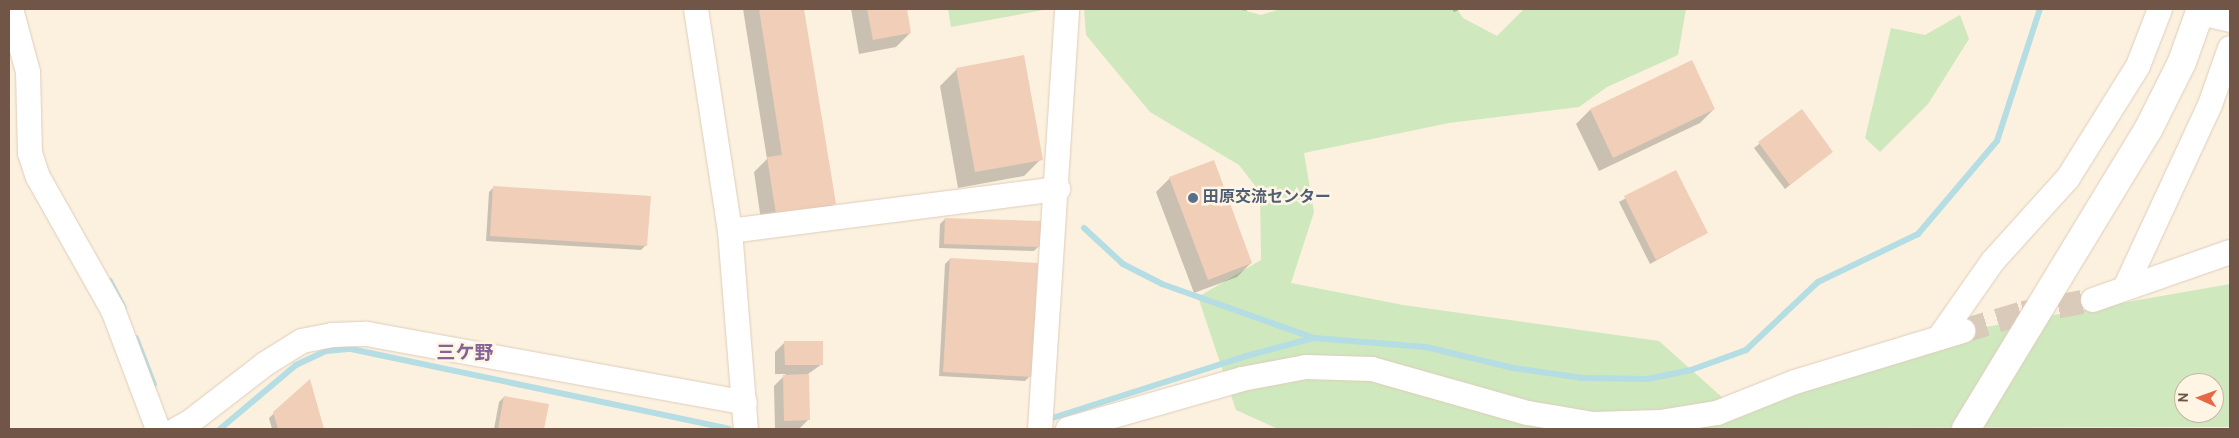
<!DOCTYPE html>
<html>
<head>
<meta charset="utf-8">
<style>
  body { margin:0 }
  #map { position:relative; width:2239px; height:438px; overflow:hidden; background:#fcf1df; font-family:Overpass,"Noto Sans JP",sans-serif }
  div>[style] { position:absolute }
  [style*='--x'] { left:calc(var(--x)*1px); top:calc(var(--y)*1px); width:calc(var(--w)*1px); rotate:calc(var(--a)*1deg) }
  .green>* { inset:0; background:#cfe8be }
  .shadow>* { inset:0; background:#0003 }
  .stream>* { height:6px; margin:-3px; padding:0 3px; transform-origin:3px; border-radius:3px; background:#b4dde4 }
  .building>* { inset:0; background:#f1ceb7 }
  .street-tunnel>* { height:24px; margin-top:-12px; transform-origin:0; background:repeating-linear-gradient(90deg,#d9cab9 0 24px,transparent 0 36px) }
  .roads { filter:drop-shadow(0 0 1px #dfccbb) drop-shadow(0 0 1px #dfccbb) }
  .street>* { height:24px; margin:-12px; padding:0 12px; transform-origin:12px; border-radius:12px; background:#fff }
  .secondary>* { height:28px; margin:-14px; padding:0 14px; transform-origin:14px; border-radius:14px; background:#fff }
  .dots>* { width:14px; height:14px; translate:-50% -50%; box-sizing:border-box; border:2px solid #fff5e5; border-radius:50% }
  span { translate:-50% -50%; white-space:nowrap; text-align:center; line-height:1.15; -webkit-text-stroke:5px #fff5e5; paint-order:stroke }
  .service-label { font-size:16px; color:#4e5e75; font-weight:700 }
  .left { translate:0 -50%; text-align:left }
  .quarter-label { font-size:19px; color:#846395; font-weight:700 }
  .frame { position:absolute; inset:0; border:10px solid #715647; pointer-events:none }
  .north { position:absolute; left:2174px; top:373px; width:50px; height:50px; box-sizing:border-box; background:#fff5e5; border:1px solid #c6b5a6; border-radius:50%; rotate:272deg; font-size:14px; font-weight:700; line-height:20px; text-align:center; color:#715647 }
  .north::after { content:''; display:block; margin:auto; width:18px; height:22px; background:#e66844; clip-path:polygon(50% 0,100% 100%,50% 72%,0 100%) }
</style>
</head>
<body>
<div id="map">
  <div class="green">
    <div style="clip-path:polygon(948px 9px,1049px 9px,951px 27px)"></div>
    <div style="clip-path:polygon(evenodd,1084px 9px,1239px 9px,1261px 15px,1280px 9px,1457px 9px,1463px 18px,1497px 36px,1524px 9px,1686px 9px,1678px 55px,1607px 87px,1579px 107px,1449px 123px,1304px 153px,1314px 212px,1291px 283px,1403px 305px,1659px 341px,1733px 407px,1963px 331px,2230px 284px,2230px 427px,1278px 429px,1236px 410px,1198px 297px,1261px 260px,1260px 192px,1239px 165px,1150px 112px,1086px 35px,1084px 9px,2184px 383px,2214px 383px,2214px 413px,2184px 413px,2184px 383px)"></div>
    <div style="clip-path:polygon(1960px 15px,1969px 39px,1928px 104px,1880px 152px,1865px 138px,1891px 28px,1925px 35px)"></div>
  </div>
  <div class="shadow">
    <div style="clip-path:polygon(743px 9px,803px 9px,834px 204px,820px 218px,762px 227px,754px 172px,767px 159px)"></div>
    <div style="clip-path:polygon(851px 9px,905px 9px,910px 33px,896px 47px,859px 54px)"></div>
    <div style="clip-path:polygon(1236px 9px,1249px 9px,1246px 11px)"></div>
    <div style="clip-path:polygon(1452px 9px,1461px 9px,1454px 12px)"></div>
    <div style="clip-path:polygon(957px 69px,1041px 159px,1024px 176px,958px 188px,940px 86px)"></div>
    <div style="clip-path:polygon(1714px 109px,1700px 123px,1599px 171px,1576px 124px,1590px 110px)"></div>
    <div style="clip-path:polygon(1801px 111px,1828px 154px,1785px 189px,1754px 148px)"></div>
    <div style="clip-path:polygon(1675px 171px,1706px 233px,1650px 264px,1619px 202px)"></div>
    <div style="clip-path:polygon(1170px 178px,1251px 263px,1237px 277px,1194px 293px,1156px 192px)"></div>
    <div style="clip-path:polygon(494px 187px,646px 245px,641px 250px,486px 241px,489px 192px)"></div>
    <div style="clip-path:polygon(945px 219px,1039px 246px,1034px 251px,939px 248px,940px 224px)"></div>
    <div style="clip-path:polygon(950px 259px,1030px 376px,1025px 381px,939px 376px,945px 264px)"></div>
    <div style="clip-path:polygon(785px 342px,822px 364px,808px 374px,808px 420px,799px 429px,775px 429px,774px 386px,786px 374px,775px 374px,775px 352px)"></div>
    <div style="clip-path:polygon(309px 381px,323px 429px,272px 429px,269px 418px)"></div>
    <div style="clip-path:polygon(504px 397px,547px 405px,543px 429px,494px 429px,499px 402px)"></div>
  </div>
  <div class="stream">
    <div style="--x:1084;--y:228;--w:53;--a:42.7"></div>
    <div style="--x:1123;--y:264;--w:44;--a:27.1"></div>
    <div style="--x:1162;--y:284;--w:161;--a:19.6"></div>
    <div style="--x:1314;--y:338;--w:112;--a:4.6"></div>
    <div style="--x:1426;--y:347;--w:89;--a:13.6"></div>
    <div style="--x:1513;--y:368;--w:70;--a:8.2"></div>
    <div style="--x:1582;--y:378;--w:66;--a:0.9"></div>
    <div style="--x:1648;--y:379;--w:44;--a:-11.8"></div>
    <div style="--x:1691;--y:370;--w:59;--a:-20"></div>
    <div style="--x:1746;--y:350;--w:99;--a:-43.4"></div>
    <div style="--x:1818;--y:282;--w:111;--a:-25.6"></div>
    <div style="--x:1918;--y:234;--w:122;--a:-49.7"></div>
    <div style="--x:1997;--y:141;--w:139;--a:-72"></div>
    <div style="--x:110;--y:281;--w:30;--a:63"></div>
    <div style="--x:136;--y:338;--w:50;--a:69"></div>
    <div style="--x:1046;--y:420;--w:210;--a:-17.7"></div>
    <div style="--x:1246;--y:356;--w:69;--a:-15"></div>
    <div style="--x:220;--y:429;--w:99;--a:-40.1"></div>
    <div style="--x:296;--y:365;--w:33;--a:-25"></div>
    <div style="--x:326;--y:351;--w:25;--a:-5"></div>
    <div style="--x:351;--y:349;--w:386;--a:11.9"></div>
  </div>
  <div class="building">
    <div style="clip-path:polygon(759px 9px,804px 9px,836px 204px,776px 214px,767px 157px,782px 155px)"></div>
    <div style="clip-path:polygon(867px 9px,907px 9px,911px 33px,873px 40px)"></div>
    <div style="clip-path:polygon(1024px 55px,1043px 160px,975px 172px,956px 68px)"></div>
    <div style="clip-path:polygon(1692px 60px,1715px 109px,1613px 158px,1590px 109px)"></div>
    <div style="clip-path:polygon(1802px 109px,1833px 152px,1790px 185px,1758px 142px)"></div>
    <div style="clip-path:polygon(1214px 160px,1252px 263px,1208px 280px,1169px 177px)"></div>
    <div style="clip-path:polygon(1676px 170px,1708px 233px,1656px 260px,1624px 196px)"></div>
    <div style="clip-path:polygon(493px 186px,651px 196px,647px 246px,490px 236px)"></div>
    <div style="clip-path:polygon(945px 218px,1041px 221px,1040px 247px,944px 244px)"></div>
    <div style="clip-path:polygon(950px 258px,1038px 263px,1032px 377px,943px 372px)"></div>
    <div style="clip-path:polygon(784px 341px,823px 341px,823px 365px,785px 365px)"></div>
    <div style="clip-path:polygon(809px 374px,810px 420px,784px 421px,783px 375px)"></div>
    <div style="clip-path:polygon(310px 379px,324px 429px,278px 429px,273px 412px)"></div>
    <div style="clip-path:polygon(504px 396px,549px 404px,544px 429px,498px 429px)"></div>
  </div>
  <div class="street-tunnel">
    <div style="--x:1963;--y:331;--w:63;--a:-16.7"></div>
    <div style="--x:2023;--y:313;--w:71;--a:-10.5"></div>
  </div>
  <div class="roads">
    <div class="street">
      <div style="--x:11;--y:9;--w:65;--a:74.9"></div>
      <div style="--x:28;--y:72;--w:81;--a:88.6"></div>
      <div style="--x:30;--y:153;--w:25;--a:72"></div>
      <div style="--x:38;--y:177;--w:153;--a:60.6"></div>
      <div style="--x:113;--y:310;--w:127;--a:69.3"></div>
      <div style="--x:696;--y:9;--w:225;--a:81.3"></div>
      <div style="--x:730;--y:231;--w:199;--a:85.4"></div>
      <div style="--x:2200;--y:13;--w:31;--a:13"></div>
      <div style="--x:730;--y:231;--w:331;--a:-7.3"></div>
      <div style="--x:2125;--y:288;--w:202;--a:-65.1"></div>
      <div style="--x:2210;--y:105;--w:60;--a:-70.7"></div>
      <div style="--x:2093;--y:300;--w:145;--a:-19.3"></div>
      <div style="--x:1939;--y:338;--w:94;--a:-55"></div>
      <div style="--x:1993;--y:261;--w:112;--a:-47.9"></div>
      <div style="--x:2068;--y:178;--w:132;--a:-58"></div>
      <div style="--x:2138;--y:66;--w:61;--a:-68.9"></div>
      <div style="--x:177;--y:429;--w:15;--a:-28"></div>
      <div style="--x:190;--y:422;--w:95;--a:-37.7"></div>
      <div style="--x:265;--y:364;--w:44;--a:-31.9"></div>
      <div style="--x:302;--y:341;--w:31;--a:-11"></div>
      <div style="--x:332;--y:335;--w:35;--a:-2"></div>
      <div style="--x:367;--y:334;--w:384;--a:10.3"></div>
      <div style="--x:1040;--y:429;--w:421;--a:-86.3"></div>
      <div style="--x:1068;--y:429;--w:181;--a:-16"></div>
      <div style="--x:1242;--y:379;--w:65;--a:-10.6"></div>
      <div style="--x:1306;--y:367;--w:66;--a:1.7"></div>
      <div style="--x:1372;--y:369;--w:162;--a:15.8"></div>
      <div style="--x:1528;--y:413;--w:66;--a:9.6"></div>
      <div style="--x:1593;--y:424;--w:67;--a:-1.7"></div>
      <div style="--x:1660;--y:422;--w:58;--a:-9"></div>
      <div style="--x:1717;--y:413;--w:84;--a:-21.7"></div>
      <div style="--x:1795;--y:382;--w:176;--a:-16.9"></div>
    </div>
    <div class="secondary">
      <div style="--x:1966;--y:429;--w:350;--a:-58.7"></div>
      <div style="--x:2148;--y:130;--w:76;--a:-63.4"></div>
      <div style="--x:2182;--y:62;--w:56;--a:-70.3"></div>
    </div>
  </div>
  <div class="dots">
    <div style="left:1193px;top:198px;background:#5c6f8a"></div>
  </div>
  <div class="service-label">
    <span class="left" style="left:1203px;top:198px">田原交流センター</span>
  </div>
  <div class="quarter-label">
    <span style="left:465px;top:355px">三ケ野</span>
  </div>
  <div class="frame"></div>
  <div class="north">N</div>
</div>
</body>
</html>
